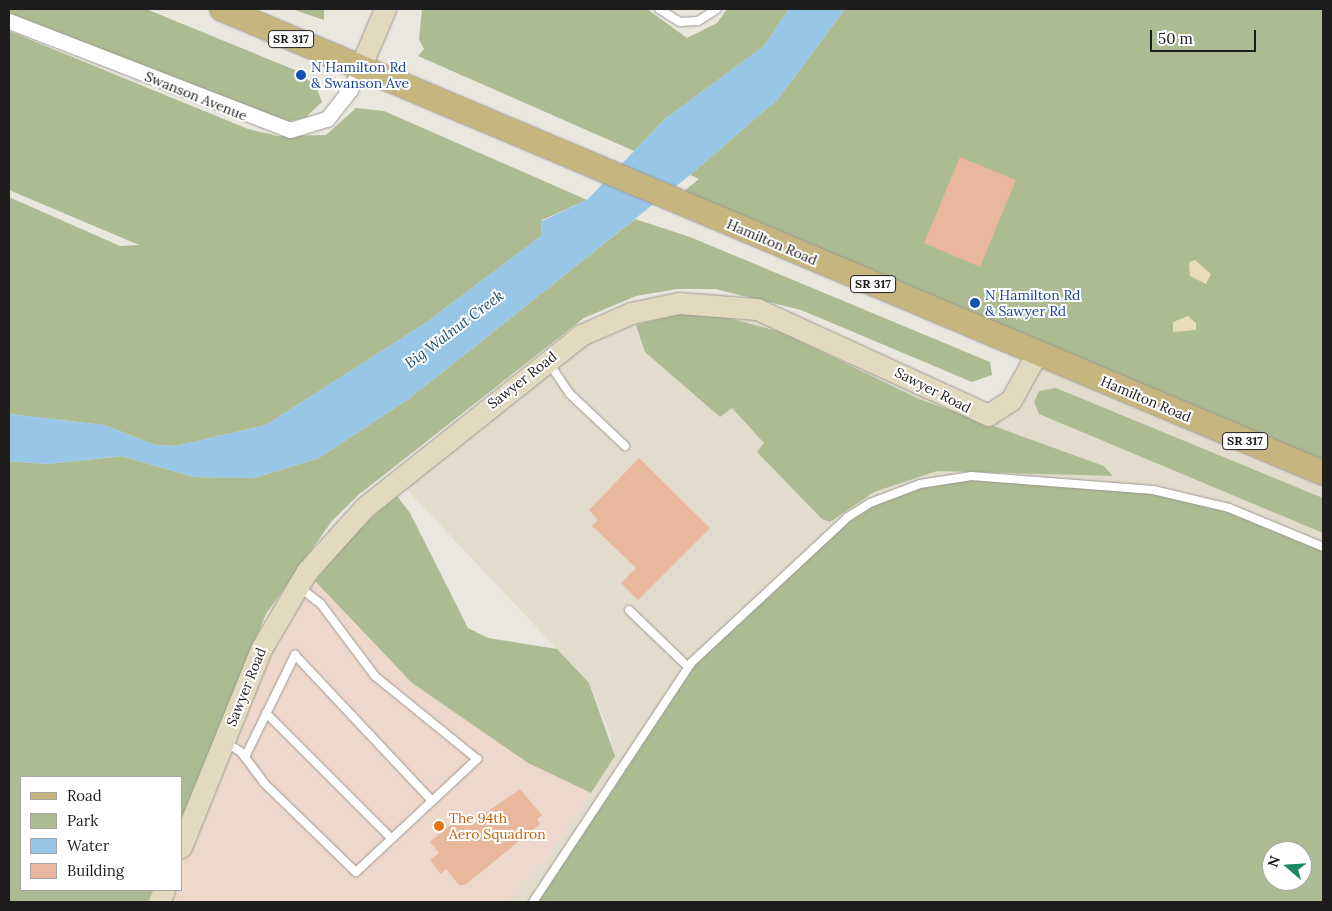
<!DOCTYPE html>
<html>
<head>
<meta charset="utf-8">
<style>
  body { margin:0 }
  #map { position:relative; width:1332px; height:911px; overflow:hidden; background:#eae7df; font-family:Lora,serif }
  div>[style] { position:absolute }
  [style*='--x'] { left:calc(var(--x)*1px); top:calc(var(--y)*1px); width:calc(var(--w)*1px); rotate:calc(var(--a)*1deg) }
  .commercial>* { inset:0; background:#eed8cb }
  .built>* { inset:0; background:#e2dccd }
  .green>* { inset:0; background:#adbb93 }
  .sand>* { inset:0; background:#e7deb9 }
  .water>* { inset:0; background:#97c6e6 }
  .building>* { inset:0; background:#e8b79d }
  .roads { filter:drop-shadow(0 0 1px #9c9991) drop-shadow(0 0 1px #9c9991) }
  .lane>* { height:8px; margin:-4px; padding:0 4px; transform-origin:4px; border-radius:4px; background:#fff }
  .street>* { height:15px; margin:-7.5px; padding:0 7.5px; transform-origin:7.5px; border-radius:7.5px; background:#fff }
  .secondary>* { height:21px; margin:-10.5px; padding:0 10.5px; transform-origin:10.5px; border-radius:10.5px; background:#e2dabf }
  .primary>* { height:24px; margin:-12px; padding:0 12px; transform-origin:12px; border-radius:12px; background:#c6b57f }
  .dots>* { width:14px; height:14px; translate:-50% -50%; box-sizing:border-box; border:2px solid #fff; border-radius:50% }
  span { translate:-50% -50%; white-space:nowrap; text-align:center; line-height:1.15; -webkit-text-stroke:4px #fff; paint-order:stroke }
  .shield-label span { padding:1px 4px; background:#fff; border:1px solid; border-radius:4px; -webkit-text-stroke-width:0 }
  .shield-label { font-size:12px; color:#1f1d1b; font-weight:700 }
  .transit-label { font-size:14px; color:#164399 }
  .left { translate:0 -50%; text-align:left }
  .street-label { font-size:14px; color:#1f1d1b }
  .food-label { font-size:14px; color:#c56008 }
  .water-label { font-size:15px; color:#154e6e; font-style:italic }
  .frame { position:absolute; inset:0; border:10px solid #1f1d1b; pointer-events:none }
  .legend { position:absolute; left:20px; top:776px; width:162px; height:115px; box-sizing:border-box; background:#fff; border:1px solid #a5a5a4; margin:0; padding:6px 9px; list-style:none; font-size:15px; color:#1f1d1b }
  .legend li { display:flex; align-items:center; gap:10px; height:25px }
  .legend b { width:25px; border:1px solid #a5a5a4 }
  .north { position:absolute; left:1262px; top:841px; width:50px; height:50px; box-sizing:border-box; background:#fff; border:1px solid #a5a5a4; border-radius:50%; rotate:289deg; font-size:14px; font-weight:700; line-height:20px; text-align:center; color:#1f1d1b }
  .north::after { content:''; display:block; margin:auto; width:18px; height:22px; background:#1c8764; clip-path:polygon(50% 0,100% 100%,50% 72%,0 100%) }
  .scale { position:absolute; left:1150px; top:30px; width:106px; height:22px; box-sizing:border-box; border:2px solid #1f1d1b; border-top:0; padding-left:6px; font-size:15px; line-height:18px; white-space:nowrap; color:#1f1d1b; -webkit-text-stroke:4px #fff; paint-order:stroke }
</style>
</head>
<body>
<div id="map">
  <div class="commercial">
    <div style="clip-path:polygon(291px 573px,315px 581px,412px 683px,528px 763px,591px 793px,550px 854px,506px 902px,147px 902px,152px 890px,181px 890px,181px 819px,252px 644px)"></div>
  </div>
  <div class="built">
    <div style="clip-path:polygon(evenodd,727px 304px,988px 415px,1037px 353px,1323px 473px,1323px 902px,506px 902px,550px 854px,615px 756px,608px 729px,589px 683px,397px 479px,606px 322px,727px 304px,1272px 851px,1302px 851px,1302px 881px,1272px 881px,1272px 851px)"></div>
  </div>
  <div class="green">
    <div style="clip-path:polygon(9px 9px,146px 9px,295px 70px,316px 86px,322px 102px,306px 117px,288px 122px,9px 15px)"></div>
    <div style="clip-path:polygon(292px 9px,333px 9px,324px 10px,324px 20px)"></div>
    <div style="clip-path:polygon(422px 9px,647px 9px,687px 38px,717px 23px,727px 9px,789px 9px,764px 46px,665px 119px,634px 151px,418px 56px,424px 49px,419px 39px)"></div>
    <div style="clip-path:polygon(845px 9px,1323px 9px,1323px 473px,673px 200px,699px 179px,690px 175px,778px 99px)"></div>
    <div style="clip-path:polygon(9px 31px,248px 129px,278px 136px,326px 135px,356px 108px,384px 111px,587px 200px,542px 220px,541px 236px,427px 322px,266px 425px,176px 446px,155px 445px,104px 425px,9px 414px,9px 197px,120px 246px,139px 245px,9px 190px)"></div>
    <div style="clip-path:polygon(635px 219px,690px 237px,990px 362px,992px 375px,972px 382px,801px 310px,715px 289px,677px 289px,636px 296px,584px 318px,357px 496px,332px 521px,266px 614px,181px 819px,181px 777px,21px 777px,21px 890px,152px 890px,147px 902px,9px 902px,9px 461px,48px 464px,122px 456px,194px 477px,254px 478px,319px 458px,410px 398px)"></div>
    <div style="clip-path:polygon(679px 314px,721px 316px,781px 332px,919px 399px,1104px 466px,1113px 476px,937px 471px,874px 492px,830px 522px,822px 519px,757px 452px,764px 443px,732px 408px,720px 417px,645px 352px,636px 325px)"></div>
    <div style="clip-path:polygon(1056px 388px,1323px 498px,1323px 533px,1039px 414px,1034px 402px,1039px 391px)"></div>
    <div style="clip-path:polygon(evenodd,971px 476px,1153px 490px,1229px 508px,1323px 547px,1323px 902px,533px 902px,692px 662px,848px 517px,895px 492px,971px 476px,1272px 851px,1302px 851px,1302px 881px,1272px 881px,1272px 851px)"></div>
    <div style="clip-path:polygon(397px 496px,410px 513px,468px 628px,488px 638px,557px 649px,589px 683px,615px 756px,591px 793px,528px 763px,412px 683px,315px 581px,360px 527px)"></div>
  </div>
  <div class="sand">
    <div style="clip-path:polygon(1195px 260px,1211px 274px,1206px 284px,1190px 276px,1189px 262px)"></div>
    <div style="clip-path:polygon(1188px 316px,1196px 323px,1196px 330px,1173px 332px,1173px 322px)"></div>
  </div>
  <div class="water">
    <div style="clip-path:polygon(789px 9px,845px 9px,778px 99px,690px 175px,410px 398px,319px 458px,254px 478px,194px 477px,122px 456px,48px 464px,9px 461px,9px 414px,104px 425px,155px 445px,176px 446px,266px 425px,427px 322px,541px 236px,542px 221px,587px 200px,665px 119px,764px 46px)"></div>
  </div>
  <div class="building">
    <div style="clip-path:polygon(960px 157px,1016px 180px,980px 267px,924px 243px)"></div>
    <div style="clip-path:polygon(639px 458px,710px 528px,638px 600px,621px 583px,636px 568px,592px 526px,598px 520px,589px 510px)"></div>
    <div style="clip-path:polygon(520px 789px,542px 815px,537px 819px,540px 824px,465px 885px,459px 885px,446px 869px,441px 874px,430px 860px,439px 853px,430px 842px,460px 817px,467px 826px)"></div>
  </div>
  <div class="roads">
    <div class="lane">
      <div style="--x:659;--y:9;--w:25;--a:32"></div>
      <div style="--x:680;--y:22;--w:18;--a:-3"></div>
      <div style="--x:698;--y:21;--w:22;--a:-32"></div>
      <div style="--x:549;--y:363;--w:37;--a:56"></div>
      <div style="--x:570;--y:394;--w:76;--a:43.4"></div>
      <div style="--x:629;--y:610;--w:82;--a:44"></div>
      <div style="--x:266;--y:713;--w:175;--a:45"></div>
      <div style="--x:225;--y:742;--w:19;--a:32"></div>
      <div style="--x:241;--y:752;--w:39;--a:53"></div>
      <div style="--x:264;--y:783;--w:128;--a:44.1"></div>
      <div style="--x:356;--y:872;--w:166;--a:-43"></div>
      <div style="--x:477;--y:759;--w:132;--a:-140.9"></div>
      <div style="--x:375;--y:676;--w:90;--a:-126.9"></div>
      <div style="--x:321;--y:604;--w:28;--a:-142"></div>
      <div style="--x:245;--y:757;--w:114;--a:-63.9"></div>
      <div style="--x:295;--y:655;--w:199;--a:46.8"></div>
      <div style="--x:533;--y:902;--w:288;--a:-56.5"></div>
      <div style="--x:692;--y:662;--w:213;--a:-42.9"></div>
      <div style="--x:848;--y:517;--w:26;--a:-32"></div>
      <div style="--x:870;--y:503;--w:53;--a:-20.8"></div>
      <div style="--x:920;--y:484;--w:52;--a:-8.9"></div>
      <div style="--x:971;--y:476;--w:183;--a:4.4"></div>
      <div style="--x:1153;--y:490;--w:78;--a:13.3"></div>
      <div style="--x:1229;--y:508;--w:102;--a:22.5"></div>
    </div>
    <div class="street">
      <div style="--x:9;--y:21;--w:301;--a:21.2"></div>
      <div style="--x:290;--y:130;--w:39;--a:-17"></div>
      <div style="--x:327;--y:119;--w:37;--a:-52"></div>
      <div style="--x:350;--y:90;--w:24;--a:-66"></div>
    </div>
    <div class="secondary">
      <div style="--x:360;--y:68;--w:64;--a:-67"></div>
      <div style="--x:181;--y:847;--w:214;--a:-68"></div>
      <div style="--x:261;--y:649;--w:91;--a:-59.5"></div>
      <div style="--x:307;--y:571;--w:86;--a:-47.8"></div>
      <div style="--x:365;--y:507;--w:276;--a:-38.5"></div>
      <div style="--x:581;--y:335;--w:55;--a:-23.7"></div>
      <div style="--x:631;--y:313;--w:49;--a:-11.8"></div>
      <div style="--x:679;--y:303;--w:78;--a:4.4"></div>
      <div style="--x:757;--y:309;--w:254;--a:24.6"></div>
      <div style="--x:988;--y:415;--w:27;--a:-33"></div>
      <div style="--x:1011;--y:400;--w:54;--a:-61"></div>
      <div style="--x:159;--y:902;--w:13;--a:-67"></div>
    </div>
    <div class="primary">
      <div style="--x:222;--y:9;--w:1195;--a:22.85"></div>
    </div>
  </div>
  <div class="dots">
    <div style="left:301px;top:75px;background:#1a4fb4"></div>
    <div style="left:975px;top:303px;background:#1a4fb4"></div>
    <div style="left:439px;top:826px;background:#e8710a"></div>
  </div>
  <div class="shield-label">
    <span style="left:291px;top:39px">SR 317</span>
    <span style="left:873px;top:284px">SR 317</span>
    <span style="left:1245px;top:441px">SR 317</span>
  </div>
  <div class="transit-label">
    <span class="left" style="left:311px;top:75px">N Hamilton Rd<br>&amp; Swanson Ave</span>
    <span class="left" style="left:985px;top:303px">N Hamilton Rd<br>&amp; Sawyer Rd</span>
  </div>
  <div class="street-label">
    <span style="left:196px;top:96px;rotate:22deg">Swanson Avenue</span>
    <span style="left:772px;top:242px;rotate:23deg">Hamilton Road</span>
    <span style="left:522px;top:380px;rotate:-38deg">Sawyer Road</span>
    <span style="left:933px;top:390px;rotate:27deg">Sawyer Road</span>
    <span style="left:1146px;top:399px;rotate:23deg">Hamilton Road</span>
    <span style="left:246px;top:687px;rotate:-68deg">Sawyer Road</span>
  </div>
  <div class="food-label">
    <span class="left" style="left:449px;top:826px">The 94th<br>Aero Squadron</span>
  </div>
  <div class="water-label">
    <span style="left:454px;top:329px;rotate:-37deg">Big Walnut Creek</span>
  </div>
  <div class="frame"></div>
  <ul class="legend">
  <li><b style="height:6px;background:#c6b57f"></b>Road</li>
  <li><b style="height:14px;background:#adbb93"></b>Park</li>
  <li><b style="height:14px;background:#97c6e6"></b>Water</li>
  <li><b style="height:14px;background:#e8b79d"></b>Building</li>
  </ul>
  <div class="north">N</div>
  <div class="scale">50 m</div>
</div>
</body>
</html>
